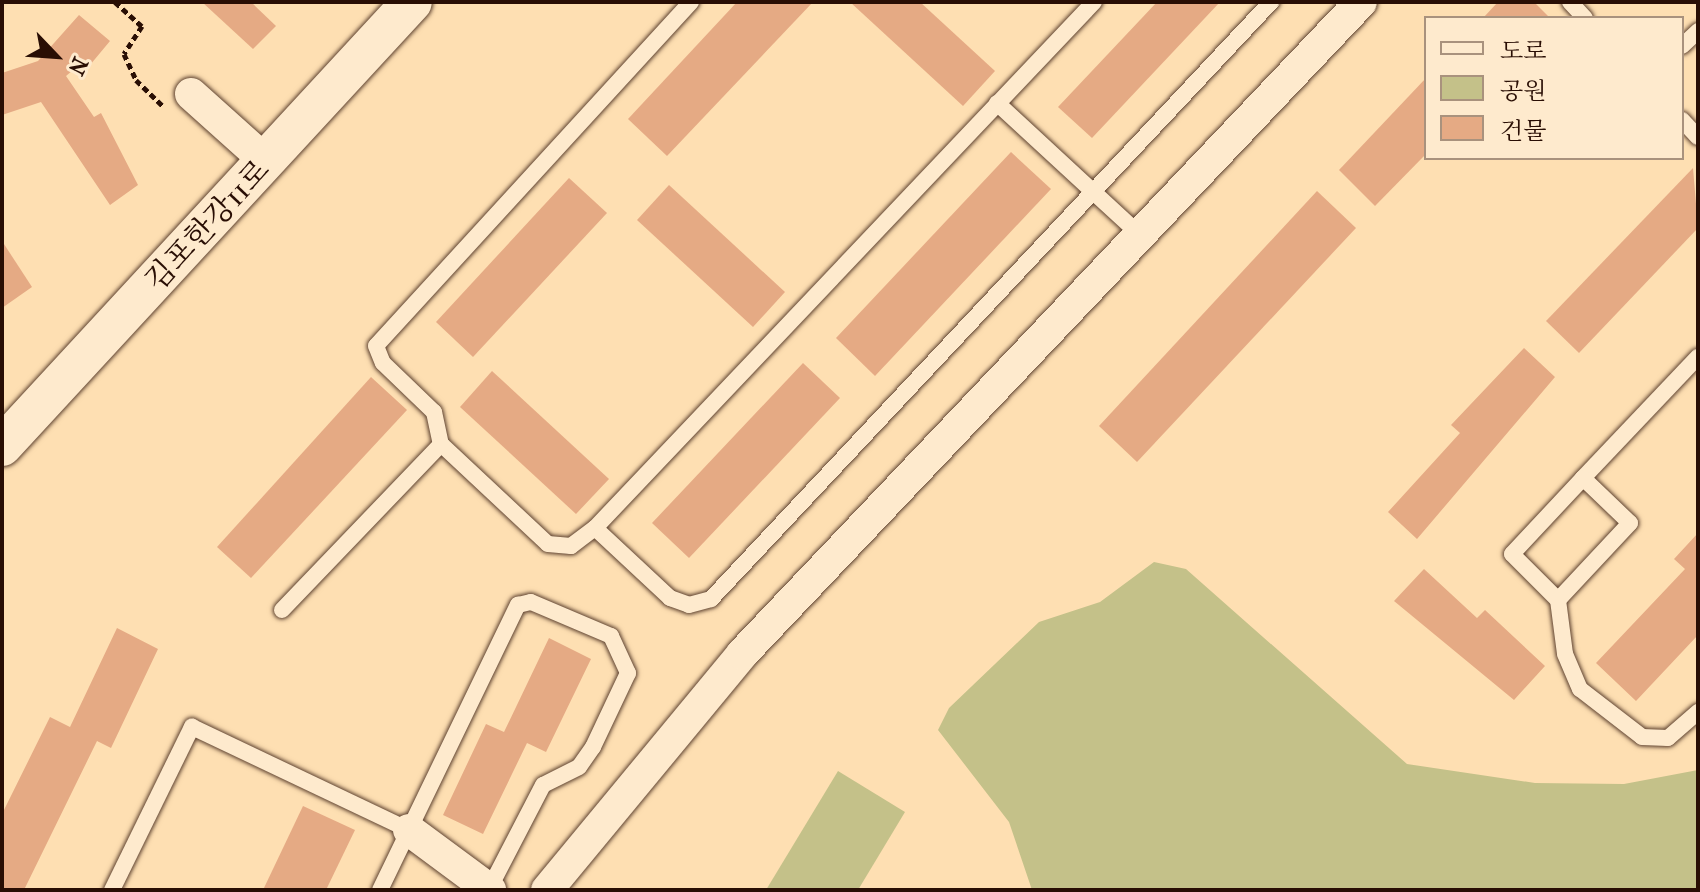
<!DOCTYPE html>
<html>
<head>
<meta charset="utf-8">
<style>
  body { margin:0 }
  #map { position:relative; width:1700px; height:892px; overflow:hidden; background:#fedfb2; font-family:"IM FELL French Canon","Noto Serif KR",serif }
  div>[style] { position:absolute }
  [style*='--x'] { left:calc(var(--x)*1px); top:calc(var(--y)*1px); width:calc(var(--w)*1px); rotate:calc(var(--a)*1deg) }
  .green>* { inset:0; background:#c4c189 }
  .building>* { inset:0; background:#e5aa84 }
  .path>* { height:5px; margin-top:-2.5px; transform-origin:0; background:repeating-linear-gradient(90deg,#290e04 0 6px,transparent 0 10px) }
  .roads { filter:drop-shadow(0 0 2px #5e4230) drop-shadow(0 0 2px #5e4230) }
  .service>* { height:16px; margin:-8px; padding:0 8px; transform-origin:8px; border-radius:8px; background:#feeacd }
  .minor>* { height:32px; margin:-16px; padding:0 16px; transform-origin:16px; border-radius:16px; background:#feeacd }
  .tertiary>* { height:40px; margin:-20px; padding:0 20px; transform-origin:20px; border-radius:20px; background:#feeacd }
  span { translate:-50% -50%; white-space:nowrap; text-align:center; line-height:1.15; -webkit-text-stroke:6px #feeacd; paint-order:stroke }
  .street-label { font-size:30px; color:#290e04 }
  .frame { position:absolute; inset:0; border:4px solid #290e04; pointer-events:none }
  .legend { position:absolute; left:1424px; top:16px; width:260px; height:144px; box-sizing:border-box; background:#feeacd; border:2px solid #a9927d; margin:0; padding:10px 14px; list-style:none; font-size:24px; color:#290e04 }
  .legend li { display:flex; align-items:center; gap:16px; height:40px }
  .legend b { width:40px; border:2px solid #a9927d }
  .north { position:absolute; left:16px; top:16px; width:80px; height:80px; -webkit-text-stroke:6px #feeacd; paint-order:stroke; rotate:115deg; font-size:22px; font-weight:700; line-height:32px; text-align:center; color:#290e04 }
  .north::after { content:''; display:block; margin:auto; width:28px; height:36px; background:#290e04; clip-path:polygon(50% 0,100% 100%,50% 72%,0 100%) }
</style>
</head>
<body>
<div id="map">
  <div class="green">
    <div style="clip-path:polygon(1154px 562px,1186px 569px,1407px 764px,1535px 783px,1624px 784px,1698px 770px,1698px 890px,1032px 890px,1009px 822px,938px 730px,949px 708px,1039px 622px,1100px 602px)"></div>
    <div style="clip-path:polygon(838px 771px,905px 812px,858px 890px,766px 890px)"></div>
  </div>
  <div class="building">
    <div style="clip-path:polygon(202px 2px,251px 2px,276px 26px,253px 49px)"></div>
    <div style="clip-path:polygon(737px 2px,813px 2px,667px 156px,628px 119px)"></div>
    <div style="clip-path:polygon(850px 2px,920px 2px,995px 71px,963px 106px)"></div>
    <div style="clip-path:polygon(1157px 2px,1220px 2px,1092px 138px,1058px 107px)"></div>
    <div style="clip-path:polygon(1498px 2px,1534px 2px,1550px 18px,1483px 18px)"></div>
    <div style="clip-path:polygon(79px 15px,110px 41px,80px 77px,73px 70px,66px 76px,94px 117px,101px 113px,138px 185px,110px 205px,41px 102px,2px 115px,2px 73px,38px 61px)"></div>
    <div style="clip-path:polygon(1426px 78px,1426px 154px,1375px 206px,1339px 170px)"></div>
    <div style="clip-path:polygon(1011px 152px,1051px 189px,875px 376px,836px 338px)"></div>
    <div style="clip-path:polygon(1693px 168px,1698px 228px,1579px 353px,1546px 321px)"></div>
    <div style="clip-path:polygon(569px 178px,607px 213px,473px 357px,436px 322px)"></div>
    <div style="clip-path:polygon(669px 185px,785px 292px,753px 327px,637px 220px)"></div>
    <div style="clip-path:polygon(1317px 191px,1356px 228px,1137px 462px,1099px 426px)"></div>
    <div style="clip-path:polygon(2px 241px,32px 287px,2px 308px)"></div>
    <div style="clip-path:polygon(1524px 348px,1555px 377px,1417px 539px,1388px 512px,1460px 433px,1451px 425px)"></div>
    <div style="clip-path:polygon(803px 363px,840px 398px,689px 558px,652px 523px)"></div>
    <div style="clip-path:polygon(492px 371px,609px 479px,576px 514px,460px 407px)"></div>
    <div style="clip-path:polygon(371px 377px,407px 410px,251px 578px,217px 547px)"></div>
    <div style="clip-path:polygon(1698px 533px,1698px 635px,1636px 701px,1596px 663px,1685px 569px,1674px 559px)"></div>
    <div style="clip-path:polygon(1424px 569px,1477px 618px,1485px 610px,1545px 666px,1514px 700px,1394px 601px)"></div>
    <div style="clip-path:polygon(117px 628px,158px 649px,111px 748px,97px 741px,24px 890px,2px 890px,2px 814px,50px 717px,70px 727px)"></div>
    <div style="clip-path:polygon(549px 638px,591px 659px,546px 752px,527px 743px,483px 834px,443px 815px,486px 724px,504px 732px)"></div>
    <div style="clip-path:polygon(303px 806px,355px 830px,326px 890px,263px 890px)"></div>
  </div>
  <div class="path">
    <div style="--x:115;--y:2;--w:36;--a:42"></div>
    <div style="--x:142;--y:26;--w:33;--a:123"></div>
    <div style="--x:124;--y:54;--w:29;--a:65"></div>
    <div style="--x:136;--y:80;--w:37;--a:44"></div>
  </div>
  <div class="roads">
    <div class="service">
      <div style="--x:691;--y:2;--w:466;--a:132.5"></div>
      <div style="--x:376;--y:346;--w:18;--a:68"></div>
      <div style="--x:383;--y:363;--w:71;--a:43.9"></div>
      <div style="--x:434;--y:412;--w:33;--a:78"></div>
      <div style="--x:441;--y:444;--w:146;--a:43.1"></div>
      <div style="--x:548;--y:544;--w:23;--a:5"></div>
      <div style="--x:571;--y:546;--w:30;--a:-37"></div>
      <div style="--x:595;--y:528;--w:725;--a:-46.51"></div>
      <div style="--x:1570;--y:2;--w:22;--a:47"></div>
      <div style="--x:1682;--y:46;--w:22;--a:-43"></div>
      <div style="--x:997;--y:103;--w:192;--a:42.7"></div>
      <div style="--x:1682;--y:120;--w:23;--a:47"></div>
      <div style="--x:1583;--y:478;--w:167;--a:-46.5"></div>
      <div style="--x:595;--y:528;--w:103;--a:43"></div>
      <div style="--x:670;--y:598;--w:20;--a:20"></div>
      <div style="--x:689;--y:605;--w:23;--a:-15"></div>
      <div style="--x:711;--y:599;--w:819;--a:-46.83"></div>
      <div style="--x:1558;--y:600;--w:65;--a:-135"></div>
      <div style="--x:1512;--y:554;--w:104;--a:-46.9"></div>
      <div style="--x:1583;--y:478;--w:65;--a:43.8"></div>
      <div style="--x:1630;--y:523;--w:105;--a:133.1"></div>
      <div style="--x:1558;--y:600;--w:54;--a:82.6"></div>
      <div style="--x:1565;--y:654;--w:38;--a:67"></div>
      <div style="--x:1580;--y:689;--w:78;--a:37.7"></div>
      <div style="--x:1642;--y:737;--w:26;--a:2"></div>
      <div style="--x:1668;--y:738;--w:40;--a:-41"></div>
      <div style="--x:282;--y:610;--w:230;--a:-46.2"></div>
      <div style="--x:112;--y:890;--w:182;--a:-63.9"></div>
      <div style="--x:192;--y:727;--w:240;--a:25.4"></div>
      <div style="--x:380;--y:890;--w:317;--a:-64.2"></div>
      <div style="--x:518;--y:605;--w:13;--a:-13"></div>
      <div style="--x:531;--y:602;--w:87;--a:23"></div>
      <div style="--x:611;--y:636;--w:41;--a:65.3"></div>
      <div style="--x:628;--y:673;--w:82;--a:115.3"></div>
      <div style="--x:593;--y:747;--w:24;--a:125"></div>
      <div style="--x:579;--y:767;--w:40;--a:153.4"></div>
      <div style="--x:543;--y:785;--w:117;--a:117.4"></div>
    </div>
    <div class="minor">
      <div style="--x:191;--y:94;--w:91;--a:41.9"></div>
      <div style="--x:409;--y:830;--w:101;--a:36.5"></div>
      <div style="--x:547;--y:890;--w:306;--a:-50.4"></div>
      <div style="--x:742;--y:654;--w:899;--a:-46.49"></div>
    </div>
    <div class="tertiary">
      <div style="--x:2;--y:446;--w:604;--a:-47.28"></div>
    </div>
  </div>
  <div class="street-label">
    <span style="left:208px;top:226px;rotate:-47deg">김포한강11로</span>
  </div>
  <div class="frame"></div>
  <ul class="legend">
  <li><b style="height:10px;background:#feeacd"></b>도로</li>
  <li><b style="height:22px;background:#c4c189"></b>공원</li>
  <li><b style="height:22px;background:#e5aa84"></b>건물</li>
  </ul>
  <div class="north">N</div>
</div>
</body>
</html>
